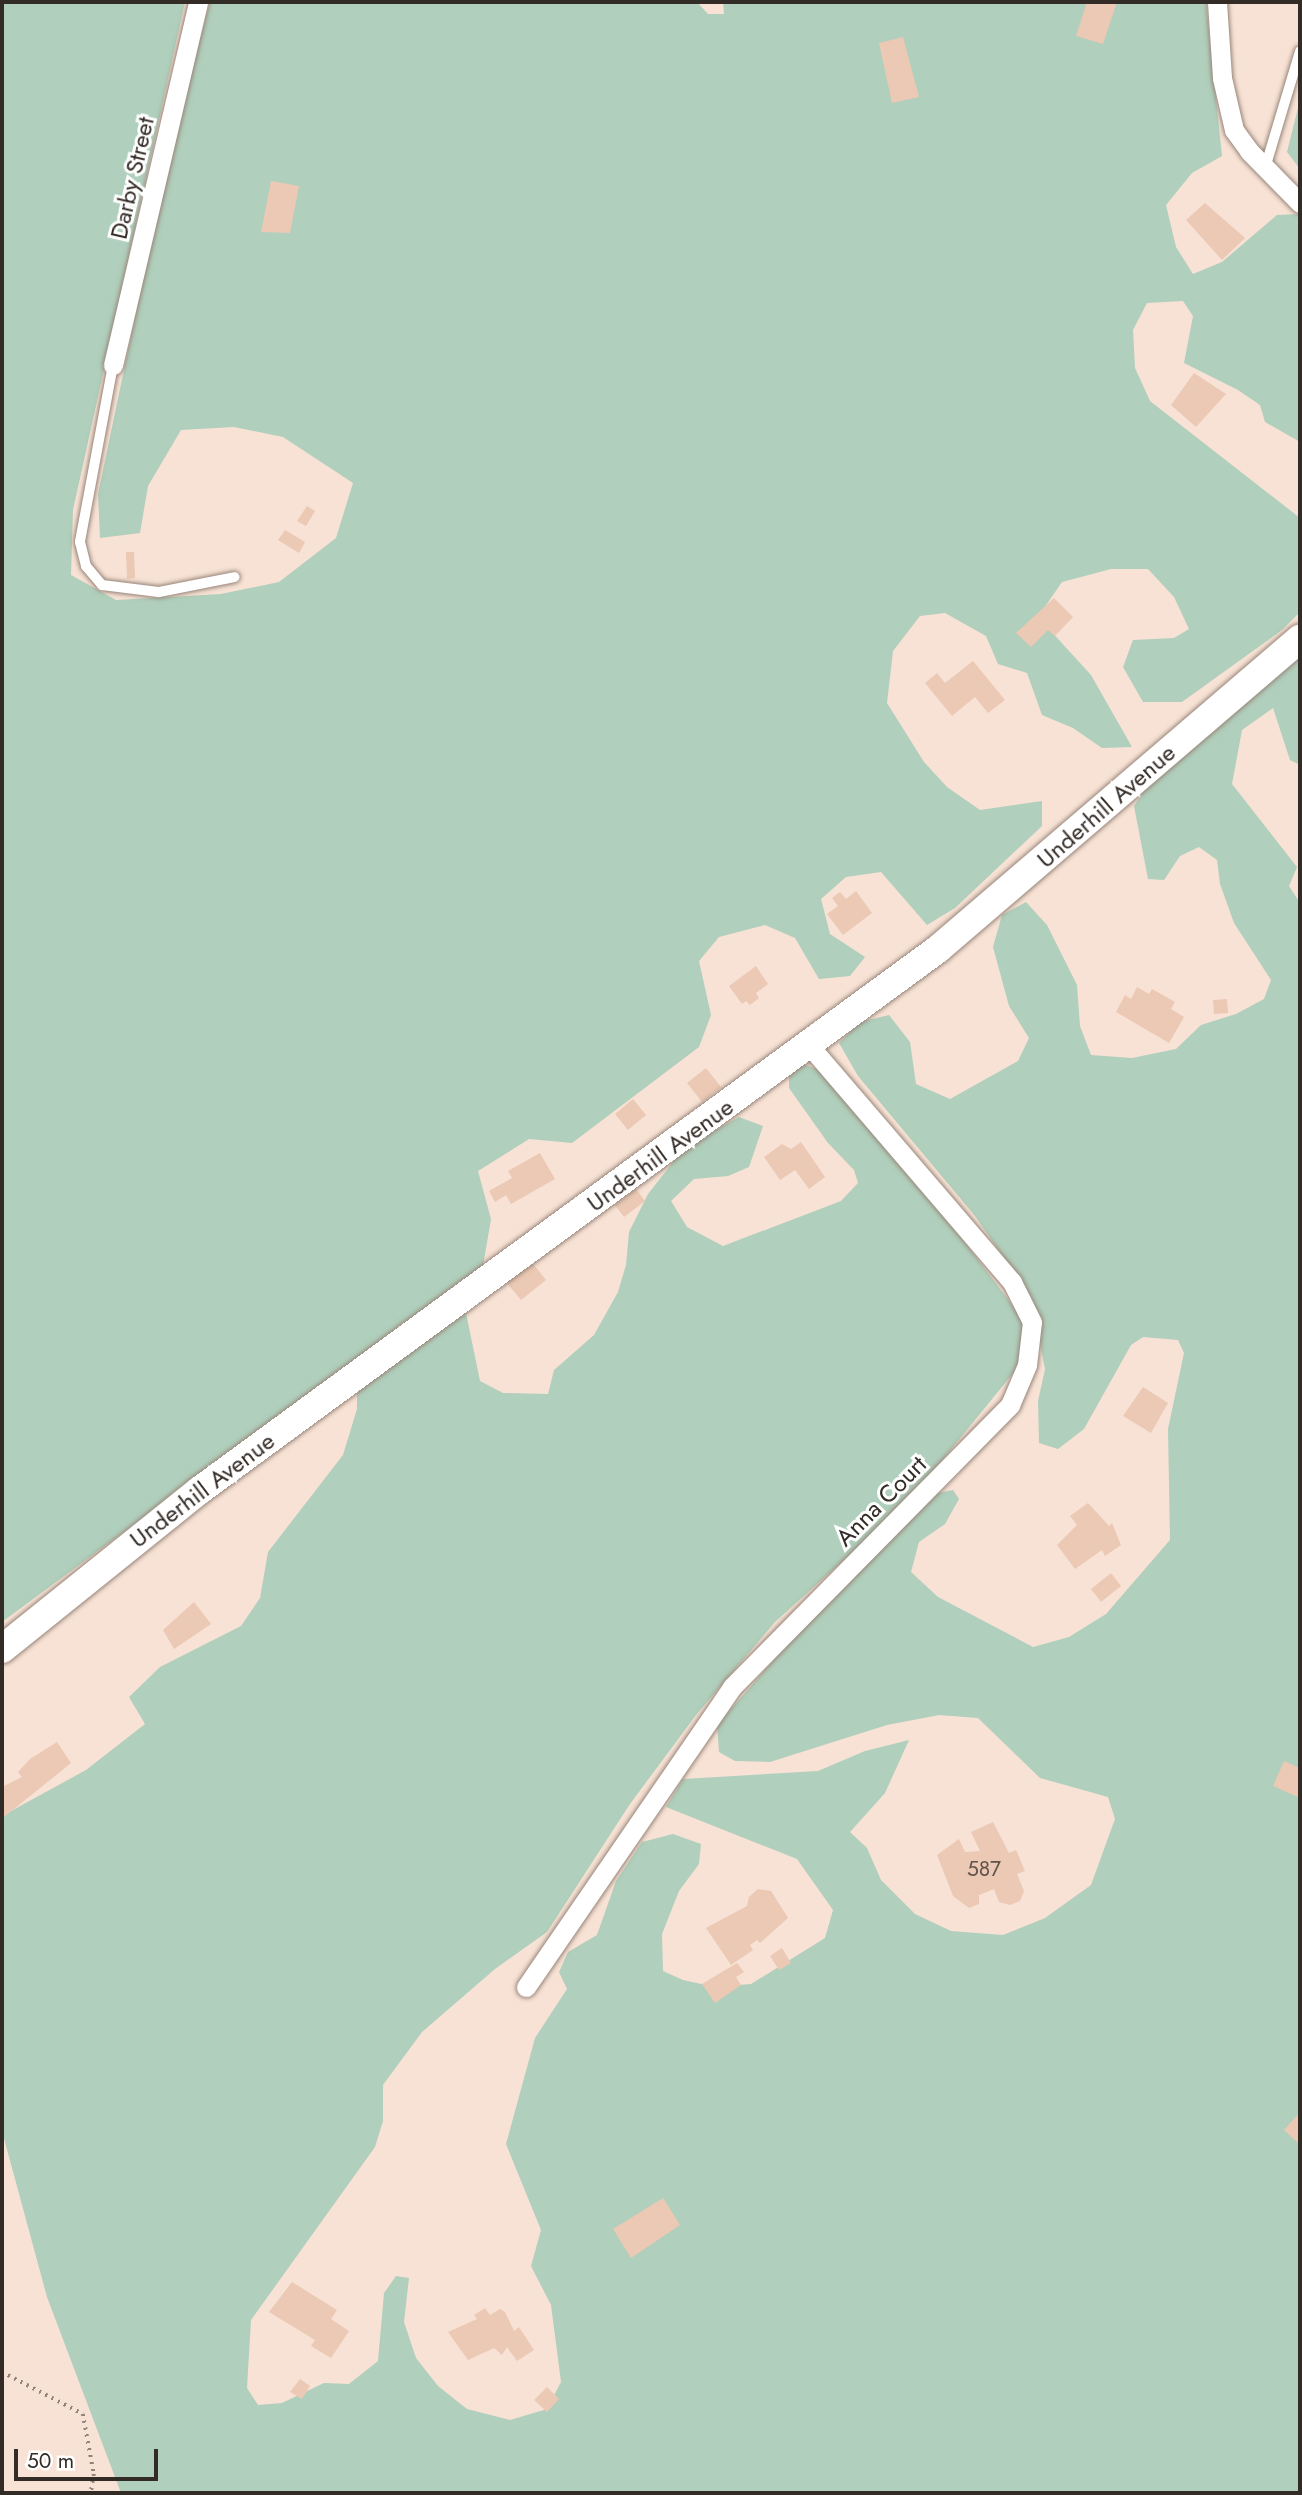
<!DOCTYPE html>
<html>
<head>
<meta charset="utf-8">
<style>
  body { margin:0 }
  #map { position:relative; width:1302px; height:2495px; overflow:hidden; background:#f7e2d5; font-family:Jost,sans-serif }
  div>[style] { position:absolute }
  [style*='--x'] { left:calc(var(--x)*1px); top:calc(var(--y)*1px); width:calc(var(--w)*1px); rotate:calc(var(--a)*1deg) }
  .green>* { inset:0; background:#b0cfbc }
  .building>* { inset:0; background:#ebc9b4 }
  .path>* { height:3.5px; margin-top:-1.75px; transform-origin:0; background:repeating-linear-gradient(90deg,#92847b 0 2px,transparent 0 7px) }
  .roads { filter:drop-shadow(0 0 2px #988579) drop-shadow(0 0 2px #988579) }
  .lane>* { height:10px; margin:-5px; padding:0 5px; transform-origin:5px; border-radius:5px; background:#fff }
  .street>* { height:19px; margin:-9.5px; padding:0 9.5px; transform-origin:9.5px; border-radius:9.5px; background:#fff }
  .secondary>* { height:28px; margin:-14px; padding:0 14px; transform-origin:14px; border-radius:14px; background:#fff }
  span { translate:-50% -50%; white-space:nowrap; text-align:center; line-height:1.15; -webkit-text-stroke:6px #fff; paint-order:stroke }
  .number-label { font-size:21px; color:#61524a }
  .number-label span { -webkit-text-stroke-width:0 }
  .street-label { font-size:24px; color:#332b26 }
  .frame { position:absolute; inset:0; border:4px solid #332b26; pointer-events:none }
  .scale { position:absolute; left:14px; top:2449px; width:144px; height:32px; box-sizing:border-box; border:4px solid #332b26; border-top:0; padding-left:9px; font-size:21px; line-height:24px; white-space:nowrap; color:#332b26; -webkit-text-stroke:5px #fff; paint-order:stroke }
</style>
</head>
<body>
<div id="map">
  <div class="green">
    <div style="clip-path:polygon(2px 2px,185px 2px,73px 510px,71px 575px,116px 600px,221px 594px,279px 582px,336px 538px,353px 483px,283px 437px,234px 427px,181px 430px,148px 486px,140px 533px,100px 538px,98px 494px,176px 122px,210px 2px,697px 2px,708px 14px,724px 14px,723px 2px,1206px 2px,1222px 156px,1192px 173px,1166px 205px,1176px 247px,1193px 274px,1222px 262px,1277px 215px,1300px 214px,1300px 442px,1265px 422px,1260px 405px,1238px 390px,1184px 363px,1193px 316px,1183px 301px,1147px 303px,1133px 330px,1135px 368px,1150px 401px,1300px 518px,1300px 612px,1282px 630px,1182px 702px,1143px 702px,1123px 667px,1133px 640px,1174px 638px,1189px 629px,1174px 597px,1148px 569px,1111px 569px,1062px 582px,1038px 617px,1091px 675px,1132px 747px,1102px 748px,1073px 728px,1042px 715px,1027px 673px,998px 664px,986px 636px,945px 613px,920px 616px,893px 651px,887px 703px,924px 762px,947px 787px,980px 810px,1042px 801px,1042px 826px,955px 908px,927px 925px,881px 872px,846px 877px,821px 899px,830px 934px,865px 957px,850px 976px,819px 979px,795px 938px,765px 925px,719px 937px,699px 961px,711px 1015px,699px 1047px,572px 1143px,529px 1139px,478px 1171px,491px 1219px,483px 1266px,2px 1622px)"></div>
    <div style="clip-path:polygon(1300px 100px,1300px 169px,1287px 152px)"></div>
    <div style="clip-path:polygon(1300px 653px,1300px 765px,1290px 760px,1273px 708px,1242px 730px,1232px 784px,1297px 867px,1289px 886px,1300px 903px,1300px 2493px,121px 2493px,47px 2297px,2px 2131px,2px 1816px,86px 1770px,145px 1724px,129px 1697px,160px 1667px,241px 1626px,260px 1598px,268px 1552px,343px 1455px,357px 1409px,357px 1388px,420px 1339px,466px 1313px,480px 1381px,503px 1393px,548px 1394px,554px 1370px,594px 1335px,618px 1292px,626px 1265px,629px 1232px,648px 1194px,685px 1147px,739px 1117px,763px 1126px,749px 1167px,728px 1176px,694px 1179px,671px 1201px,687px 1227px,723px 1246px,841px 1201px,858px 1183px,854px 1170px,828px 1143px,789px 1088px,789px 1073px,804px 1064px,824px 1072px,917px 1179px,1025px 1322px,1023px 1361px,908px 1502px,775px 1622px,696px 1715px,630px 1804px,547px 1932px,495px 1969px,422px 2032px,383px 2085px,383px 2121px,375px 2147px,251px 2320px,247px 2388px,258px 2405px,282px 2403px,324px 2383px,349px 2384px,378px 2361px,384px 2293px,396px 2276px,409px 2278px,404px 2322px,416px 2358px,438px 2386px,467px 2409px,510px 2420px,547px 2409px,561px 2382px,551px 2305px,531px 2266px,541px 2230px,506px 2144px,535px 2038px,567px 1989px,559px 1972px,568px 1952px,597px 1935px,616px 1881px,642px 1842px,673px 1834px,701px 1844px,699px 1864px,679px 1891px,662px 1934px,663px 1971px,683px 1980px,715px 1987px,751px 1984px,825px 1938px,833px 1910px,797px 1859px,666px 1807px,683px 1779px,818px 1771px,865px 1751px,909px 1740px,885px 1793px,850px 1832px,867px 1848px,881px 1880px,915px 1914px,951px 1931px,1003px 1935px,1045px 1918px,1091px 1885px,1115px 1819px,1108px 1797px,1040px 1778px,978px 1718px,939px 1715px,887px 1725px,770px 1762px,735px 1761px,719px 1752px,717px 1725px,806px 1623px,938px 1493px,953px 1490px,959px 1499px,945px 1524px,919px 1542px,911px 1572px,938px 1597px,1033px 1647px,1069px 1637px,1106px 1614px,1170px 1540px,1168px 1429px,1184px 1353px,1178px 1340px,1143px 1337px,1131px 1345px,1084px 1429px,1058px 1449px,1039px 1443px,1038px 1401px,1045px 1369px,1031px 1297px,975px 1216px,858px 1076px,839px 1043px,860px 1022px,889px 1015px,910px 1042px,916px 1084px,950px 1099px,1018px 1061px,1029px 1038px,1009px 1006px,993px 947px,1002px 915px,1026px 902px,1047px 925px,1077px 985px,1080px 1026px,1091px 1055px,1132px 1058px,1176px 1049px,1201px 1025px,1236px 1014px,1264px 999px,1271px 980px,1234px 923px,1220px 884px,1217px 860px,1199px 847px,1180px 856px,1164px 880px,1148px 879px,1134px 806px,1155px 774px)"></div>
  </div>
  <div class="building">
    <div style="clip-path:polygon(1087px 2px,1117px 2px,1103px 44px,1076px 36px)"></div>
    <div style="clip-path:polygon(903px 37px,919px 97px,892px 103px,879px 43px)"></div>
    <div style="clip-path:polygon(271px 181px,299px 186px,290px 233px,261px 232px)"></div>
    <div style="clip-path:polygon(1205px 203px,1245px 238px,1222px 260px,1186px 220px)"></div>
    <div style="clip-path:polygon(1194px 373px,1226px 394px,1196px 427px,1171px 405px)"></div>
    <div style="clip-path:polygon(307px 506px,315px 511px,306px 526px,297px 521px)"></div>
    <div style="clip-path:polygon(285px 530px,305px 542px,299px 553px,278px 540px)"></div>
    <div style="clip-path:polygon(126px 552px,134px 552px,135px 578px,127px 579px)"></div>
    <div style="clip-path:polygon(1054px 598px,1073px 617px,1055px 636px,1048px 630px,1031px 647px,1016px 633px)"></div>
    <div style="clip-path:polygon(973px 661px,1005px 700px,988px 713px,975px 697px,952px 716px,925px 683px,937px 673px,945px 683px)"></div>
    <div style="clip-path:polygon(856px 891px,872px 913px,843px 935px,827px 914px,838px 906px,832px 898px,840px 892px,846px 899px)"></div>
    <div style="clip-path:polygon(756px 966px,768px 984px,756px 993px,759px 998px,750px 1005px,746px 1001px,742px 1004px,729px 986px)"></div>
    <div style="clip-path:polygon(1137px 987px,1149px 994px,1152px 989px,1175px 1002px,1171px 1009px,1184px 1017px,1169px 1043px,1116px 1012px,1125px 995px,1131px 999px)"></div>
    <div style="clip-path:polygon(1227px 999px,1228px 1013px,1214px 1014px,1213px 1000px)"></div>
    <div style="clip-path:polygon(706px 1068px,721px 1087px,702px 1102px,687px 1083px)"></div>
    <div style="clip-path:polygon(633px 1099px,646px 1115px,628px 1130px,615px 1114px)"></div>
    <div style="clip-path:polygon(801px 1142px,825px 1177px,809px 1189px,795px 1170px,780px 1180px,764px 1157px,782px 1144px,791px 1149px)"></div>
    <div style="clip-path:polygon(540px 1153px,555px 1179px,511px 1204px,506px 1195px,495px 1202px,489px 1191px,512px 1178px,508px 1171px)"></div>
    <div style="clip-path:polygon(636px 1189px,645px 1201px,624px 1217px,615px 1205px)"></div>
    <div style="clip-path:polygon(531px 1261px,546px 1280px,521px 1300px,506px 1282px)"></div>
    <div style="clip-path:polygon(1143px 1387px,1168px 1403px,1151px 1433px,1123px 1416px)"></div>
    <div style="clip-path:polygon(1088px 1503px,1109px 1526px,1112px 1523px,1121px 1545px,1105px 1556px,1102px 1550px,1075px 1569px,1057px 1545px,1077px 1525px,1070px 1516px)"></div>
    <div style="clip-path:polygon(1111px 1573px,1121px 1586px,1101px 1602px,1091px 1589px)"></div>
    <div style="clip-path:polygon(194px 1602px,211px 1624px,174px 1649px,163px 1630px)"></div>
    <div style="clip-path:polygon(57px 1742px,71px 1763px,4px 1817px,2px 1787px,22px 1777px,18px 1772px,30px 1759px)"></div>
    <div style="clip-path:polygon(1284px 1761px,1300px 1768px,1300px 1798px,1273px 1786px)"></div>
    <div style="clip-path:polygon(993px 1822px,1009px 1853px,1016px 1850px,1025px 1871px,1017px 1874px,1024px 1891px,1020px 1901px,1010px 1905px,999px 1902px,994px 1889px,979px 1895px,979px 1904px,969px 1908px,953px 1896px,937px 1855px,959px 1839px,965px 1852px,980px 1851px,971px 1832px)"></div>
    <div style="clip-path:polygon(758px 1889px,771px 1891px,788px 1918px,760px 1943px,757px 1940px,750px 1945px,753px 1950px,731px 1965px,706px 1928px,747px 1906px,749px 1897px)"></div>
    <div style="clip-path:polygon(782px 1948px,791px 1963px,779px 1970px,770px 1956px)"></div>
    <div style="clip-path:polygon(737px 1963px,744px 1972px,736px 1977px,741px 1985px,715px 2003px,702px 1984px)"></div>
    <div style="clip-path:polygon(1300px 2112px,1300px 2145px,1284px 2130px)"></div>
    <div style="clip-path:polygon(663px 2198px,680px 2225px,631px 2258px,613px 2229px)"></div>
    <div style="clip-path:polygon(292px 2282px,337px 2310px,331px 2319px,349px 2331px,331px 2358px,311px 2346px,315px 2340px,269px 2312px)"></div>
    <div style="clip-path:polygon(485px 2308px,490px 2315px,500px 2309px,505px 2312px,514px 2331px,519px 2327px,534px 2350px,517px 2361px,507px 2347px,502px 2355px,494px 2348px,468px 2360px,448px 2332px,477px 2319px,474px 2315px)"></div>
    <div style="clip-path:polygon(300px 2379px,310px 2386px,302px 2399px,290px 2392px)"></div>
    <div style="clip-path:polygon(547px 2387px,559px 2399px,547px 2412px,534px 2400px)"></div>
  </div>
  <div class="path">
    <div style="--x:2;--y:2372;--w:91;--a:27.4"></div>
    <div style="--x:83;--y:2414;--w:61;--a:79.6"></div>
    <div style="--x:94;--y:2474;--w:19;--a:99"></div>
  </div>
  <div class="roads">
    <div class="lane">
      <div style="--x:1265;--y:168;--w:122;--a:-73.3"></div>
      <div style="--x:113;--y:365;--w:180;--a:100.6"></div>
      <div style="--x:80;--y:542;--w:25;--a:76"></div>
      <div style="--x:86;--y:566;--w:25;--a:50"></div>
      <div style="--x:102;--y:585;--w:57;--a:7"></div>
      <div style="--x:159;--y:592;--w:77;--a:-11.2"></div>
    </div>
    <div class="street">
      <div style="--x:1217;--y:2;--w:76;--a:86.2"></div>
      <div style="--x:1222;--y:78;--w:53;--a:77"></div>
      <div style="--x:1234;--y:130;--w:26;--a:54"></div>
      <div style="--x:1249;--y:151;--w:73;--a:45.6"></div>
      <div style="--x:113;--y:365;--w:373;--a:-76.8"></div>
      <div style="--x:526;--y:1987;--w:364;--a:-55.5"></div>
      <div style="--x:732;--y:1687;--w:396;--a:-45.4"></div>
      <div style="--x:1010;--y:1405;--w:43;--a:-67"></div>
      <div style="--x:1027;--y:1365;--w:43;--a:-83.4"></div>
      <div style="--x:1032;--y:1322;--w:45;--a:-116.6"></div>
      <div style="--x:1012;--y:1282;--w:311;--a:-130.6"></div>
    </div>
    <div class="secondary">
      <div style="--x:2;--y:1649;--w:254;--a:-38.8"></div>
      <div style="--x:200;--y:1490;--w:915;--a:-36.24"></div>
      <div style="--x:938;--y:949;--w:477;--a:-40.6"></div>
    </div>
  </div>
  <div class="number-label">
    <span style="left:984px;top:1869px">587</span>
  </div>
  <div class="street-label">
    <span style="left:132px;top:178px;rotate:-77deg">Darby Street</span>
    <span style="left:1106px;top:806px;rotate:-41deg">Underhill Avenue</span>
    <span style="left:660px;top:1155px;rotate:-36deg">Underhill Avenue</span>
    <span style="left:202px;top:1490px;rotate:-37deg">Underhill Avenue</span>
    <span style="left:881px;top:1501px;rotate:-45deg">Anna Court</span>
  </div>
  <div class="frame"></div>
  <div class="scale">50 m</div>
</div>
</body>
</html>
